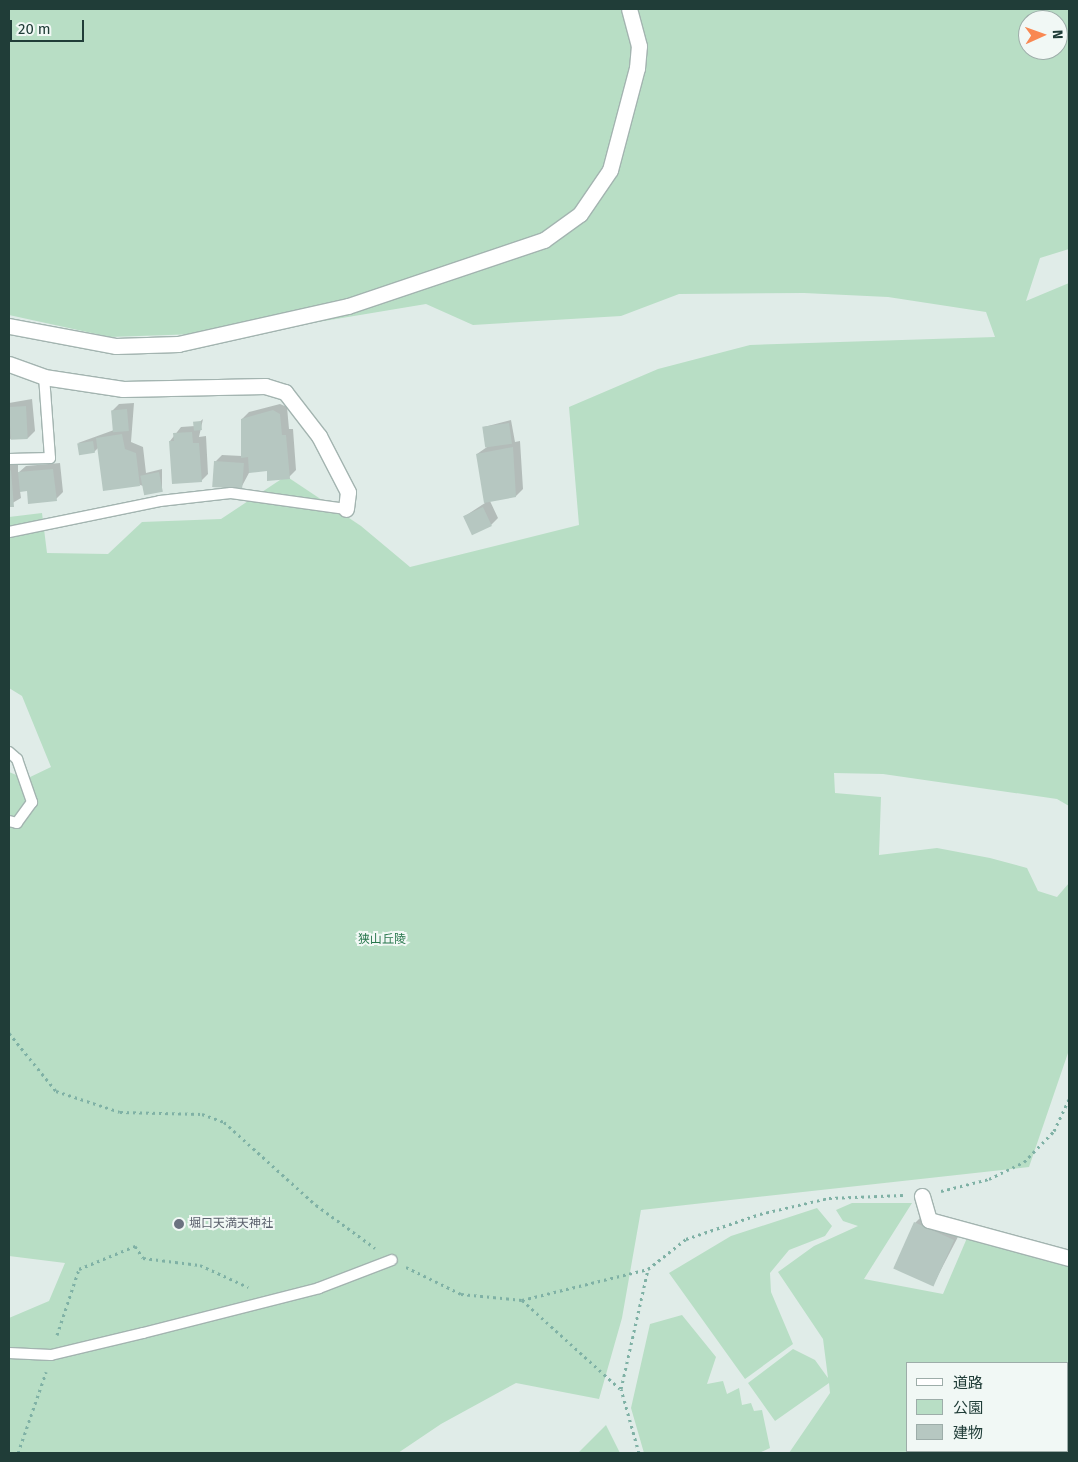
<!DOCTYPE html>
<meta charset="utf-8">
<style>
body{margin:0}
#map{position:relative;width:1078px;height:1462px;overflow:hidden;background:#e0ece8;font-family:"Fira Sans","Noto Sans JP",sans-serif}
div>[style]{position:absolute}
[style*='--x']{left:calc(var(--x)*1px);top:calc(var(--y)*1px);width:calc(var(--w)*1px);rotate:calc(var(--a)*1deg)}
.green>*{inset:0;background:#b8dec5}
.shadow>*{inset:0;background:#0003}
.building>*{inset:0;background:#b6c7c1;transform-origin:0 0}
.path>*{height:3px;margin-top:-1.5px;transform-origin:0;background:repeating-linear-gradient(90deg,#7fb1a5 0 2.5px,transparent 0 6.5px)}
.roads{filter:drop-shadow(1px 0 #a3b4b0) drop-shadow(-1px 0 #a3b4b0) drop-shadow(0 1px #a3b4b0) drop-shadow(0 -1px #a3b4b0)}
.lane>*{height:10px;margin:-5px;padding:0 5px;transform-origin:5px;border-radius:5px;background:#fff}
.street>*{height:15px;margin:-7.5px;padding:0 7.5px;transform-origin:7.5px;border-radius:7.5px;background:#fff}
.secondary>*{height:15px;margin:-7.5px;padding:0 7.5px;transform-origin:7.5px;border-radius:7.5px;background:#fff}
.dots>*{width:14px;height:14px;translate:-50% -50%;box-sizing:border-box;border:2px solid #f1f8f5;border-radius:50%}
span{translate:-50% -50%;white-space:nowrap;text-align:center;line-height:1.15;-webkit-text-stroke:4px #f1f8f5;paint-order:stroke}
.park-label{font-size:12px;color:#28764c}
.worship-label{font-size:12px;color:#5b616d}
.left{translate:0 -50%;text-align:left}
.frame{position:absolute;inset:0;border:10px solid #203d38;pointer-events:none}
.legend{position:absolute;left:906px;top:1362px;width:162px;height:90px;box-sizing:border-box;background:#f1f8f5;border:1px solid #9dada9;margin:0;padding:6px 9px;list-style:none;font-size:15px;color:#203d38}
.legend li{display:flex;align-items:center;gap:10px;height:25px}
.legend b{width:25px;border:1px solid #9dada9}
.north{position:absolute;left:1018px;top:10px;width:50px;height:50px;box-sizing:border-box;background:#f1f8f5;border:1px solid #9dada9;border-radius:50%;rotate:88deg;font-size:14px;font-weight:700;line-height:20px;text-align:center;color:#203d38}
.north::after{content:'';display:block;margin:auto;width:18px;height:22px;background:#f98852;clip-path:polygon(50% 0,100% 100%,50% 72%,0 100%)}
.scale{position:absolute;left:10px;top:20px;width:74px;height:22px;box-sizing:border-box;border:2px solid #203d38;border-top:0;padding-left:6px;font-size:15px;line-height:18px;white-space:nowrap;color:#203d38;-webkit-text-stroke:4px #f1f8f5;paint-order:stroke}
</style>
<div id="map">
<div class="green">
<div style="clip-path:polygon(evenodd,9px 9px,1069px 9px,1069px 249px,1040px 258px,1026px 301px,1069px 283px,1069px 806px,1057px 799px,883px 774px,834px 773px,835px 793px,881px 797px,879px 855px,937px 848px,990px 858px,1027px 868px,1038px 891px,1057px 897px,1069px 883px,1069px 1050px,1029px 1167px,641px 1210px,622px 1318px,599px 1399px,516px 1383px,441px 1424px,398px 1453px,9px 1453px,9px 1318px,49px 1301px,65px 1263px,9px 1256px,9px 772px,26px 779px,51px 767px,22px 696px,9px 688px,9px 517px,42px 513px,47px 553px,108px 554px,142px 522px,221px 519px,286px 476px,361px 526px,410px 567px,579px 525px,569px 407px,658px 369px,750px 345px,995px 337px,986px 312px,888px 297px,804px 293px,679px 294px,621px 316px,473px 325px,426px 304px,258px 332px,110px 337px,9px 315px,9px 9px,1028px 20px,1058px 20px,1058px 50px,1028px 50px,1028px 20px)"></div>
<div style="clip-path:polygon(evenodd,852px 1203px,912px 1203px,864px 1279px,943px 1294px,967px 1238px,1069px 1252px,1069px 1453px,789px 1453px,830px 1393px,829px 1383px,775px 1421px,748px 1383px,793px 1349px,815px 1360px,828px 1378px,823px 1339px,778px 1272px,814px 1246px,858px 1226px,843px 1221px,836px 1210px,852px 1203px,907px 1363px,1067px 1363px,1067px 1451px,907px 1451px,907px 1363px)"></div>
<div style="clip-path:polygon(817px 1208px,832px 1226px,825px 1236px,789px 1250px,770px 1273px,771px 1292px,793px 1344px,745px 1379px,669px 1273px,731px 1236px)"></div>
<div style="clip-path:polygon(682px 1315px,716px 1357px,707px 1384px,723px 1381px,727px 1394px,739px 1388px,742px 1405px,751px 1403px,754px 1411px,762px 1410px,770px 1448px,759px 1453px,644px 1453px,631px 1408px,650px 1324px)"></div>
<div style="clip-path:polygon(606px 1425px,620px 1453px,578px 1453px)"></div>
</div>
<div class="shadow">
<div style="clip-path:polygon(32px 399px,35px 431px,28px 438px,9px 439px,9px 403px)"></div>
<div style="clip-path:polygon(134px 403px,131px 442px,143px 447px,146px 473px,162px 469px,162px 491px,140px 485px,99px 447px,94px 452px,78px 443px,114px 430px,112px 411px,119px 404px)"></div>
<div style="clip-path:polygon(280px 404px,287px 407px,289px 429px,293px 429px,296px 470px,289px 477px,268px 470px,250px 471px,242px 486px,215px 462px,222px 455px,242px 456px,242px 419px,249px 412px)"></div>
<div style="clip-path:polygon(203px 419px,199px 437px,206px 436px,208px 474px,201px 481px,170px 441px,181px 427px,195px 426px)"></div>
<div style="clip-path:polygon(511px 420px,515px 442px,520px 441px,523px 489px,516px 496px,490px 501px,498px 518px,491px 525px,465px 516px,485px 503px,477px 454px,487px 447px,484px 427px)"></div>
<div style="clip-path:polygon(60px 463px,63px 492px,56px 499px,28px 490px,20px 491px,21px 498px,9px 505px,9px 465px,18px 464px,18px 473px,26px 466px)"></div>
<div style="clip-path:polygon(922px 1216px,960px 1233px,933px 1285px,915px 1223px)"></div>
</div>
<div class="building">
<div style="left:26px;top:406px;width:33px;height:17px;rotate:87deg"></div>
<div style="left:127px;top:409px;width:22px;height:16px;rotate:85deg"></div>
<div style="clip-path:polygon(273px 410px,280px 414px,282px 435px,286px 435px,290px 479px,267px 481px,267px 471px,249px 473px,248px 457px,241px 458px,241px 419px)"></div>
<div style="left:201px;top:421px;width:9px;height:8px;rotate:84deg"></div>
<div style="left:509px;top:423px;width:21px;height:27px;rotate:82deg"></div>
<div style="clip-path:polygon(192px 432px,193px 443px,199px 443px,202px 482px,172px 484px,169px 441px,174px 441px,173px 433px)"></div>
<div style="clip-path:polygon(122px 434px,125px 449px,136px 453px,140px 486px,103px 491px,96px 438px)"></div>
<div style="left:93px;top:441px;width:12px;height:16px;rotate:81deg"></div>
<div style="clip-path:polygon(513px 447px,516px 497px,484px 503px,476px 454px)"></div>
<div style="left:214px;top:461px;width:30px;height:26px;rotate:4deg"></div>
<div style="clip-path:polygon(53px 469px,57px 501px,28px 504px,27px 491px,20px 492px,18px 472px)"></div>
<div style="clip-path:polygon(11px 470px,14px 507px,9px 507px,9px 471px)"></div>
<div style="left:159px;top:472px;width:20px;height:19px;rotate:79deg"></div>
<div style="left:483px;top:507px;width:21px;height:22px;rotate:65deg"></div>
<div style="left:914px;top:1222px;width:44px;height:51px;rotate:24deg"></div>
</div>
<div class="path">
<div style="--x:9;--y:1033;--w:75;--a:51"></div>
<div style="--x:56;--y:1091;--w:67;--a:18.2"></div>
<div style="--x:120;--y:1112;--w:82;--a:1.4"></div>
<div style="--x:202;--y:1114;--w:23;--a:20"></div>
<div style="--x:224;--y:1122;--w:124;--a:42.1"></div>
<div style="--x:316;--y:1205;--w:73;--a:36.1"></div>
<div style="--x:941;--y:1191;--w:49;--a:-14"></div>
<div style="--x:989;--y:1179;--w:39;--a:-26"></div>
<div style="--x:1024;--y:1162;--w:43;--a:-45.9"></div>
<div style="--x:1054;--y:1131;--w:35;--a:-65"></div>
<div style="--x:406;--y:1267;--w:61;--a:26.1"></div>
<div style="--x:461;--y:1294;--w:61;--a:5.6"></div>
<div style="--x:522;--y:1300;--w:130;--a:-13.8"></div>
<div style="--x:648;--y:1269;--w:48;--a:-38.3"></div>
<div style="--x:686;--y:1239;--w:78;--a:-18.7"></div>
<div style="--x:760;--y:1214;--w:71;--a:-13.1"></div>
<div style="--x:829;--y:1198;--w:74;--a:-2.3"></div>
<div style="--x:522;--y:1300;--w:132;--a:42.2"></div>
<div style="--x:57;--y:1335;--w:70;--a:-71.6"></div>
<div style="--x:79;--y:1269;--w:61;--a:-22.3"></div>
<div style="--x:135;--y:1246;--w:14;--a:56"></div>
<div style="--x:143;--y:1258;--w:57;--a:7"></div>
<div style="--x:200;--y:1265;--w:53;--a:24.6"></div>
<div style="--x:18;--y:1453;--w:86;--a:-70.9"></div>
<div style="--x:639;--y:1453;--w:66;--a:-105.7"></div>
<div style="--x:621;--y:1389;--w:123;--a:-77.3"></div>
</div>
<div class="roads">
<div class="lane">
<div style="--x:9;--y:459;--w:41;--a:-1.4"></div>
<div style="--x:50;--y:458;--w:81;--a:-94.2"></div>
<div style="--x:9;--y:532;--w:154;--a:-11.6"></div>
<div style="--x:160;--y:501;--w:71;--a:-6.4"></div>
<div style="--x:231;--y:493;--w:116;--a:7.9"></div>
<div style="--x:9;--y:752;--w:11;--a:41"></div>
<div style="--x:17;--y:759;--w:46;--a:70.8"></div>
<div style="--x:32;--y:802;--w:26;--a:126"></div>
<div style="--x:17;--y:823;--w:8;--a:-166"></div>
<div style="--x:9;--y:1353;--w:42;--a:2.7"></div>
<div style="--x:51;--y:1355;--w:95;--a:-13.4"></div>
<div style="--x:143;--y:1333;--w:182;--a:-14.3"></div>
<div style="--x:319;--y:1288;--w:78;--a:-21"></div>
</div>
<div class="street">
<div style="--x:9;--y:364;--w:37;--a:20"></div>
<div style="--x:44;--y:377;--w:80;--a:8.6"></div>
<div style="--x:123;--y:389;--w:142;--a:-1.2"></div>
<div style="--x:265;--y:386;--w:21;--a:17"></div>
<div style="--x:285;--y:392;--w:56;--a:52.3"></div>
<div style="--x:319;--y:436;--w:63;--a:62.6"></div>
<div style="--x:348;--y:492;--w:17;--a:97"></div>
<div style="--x:922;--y:1196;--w:25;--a:74"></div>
<div style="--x:929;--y:1220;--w:145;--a:15.2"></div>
</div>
<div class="secondary">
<div style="--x:9;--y:326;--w:109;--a:10.6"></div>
<div style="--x:116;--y:346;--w:62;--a:-1.8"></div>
<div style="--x:178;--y:344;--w:174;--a:-12.6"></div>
<div style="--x:348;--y:306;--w:207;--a:-18.6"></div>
<div style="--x:544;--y:240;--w:44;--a:-35.8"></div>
<div style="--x:580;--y:214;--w:53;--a:-55.7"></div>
<div style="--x:610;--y:170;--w:106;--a:-75.2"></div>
<div style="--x:637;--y:68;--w:22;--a:-85"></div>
<div style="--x:639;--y:46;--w:38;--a:-105"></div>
</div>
</div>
<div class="dots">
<div style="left:179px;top:1224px;background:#6b7280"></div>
</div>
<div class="park-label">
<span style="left:382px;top:940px">狭山丘陵</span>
</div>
<div class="worship-label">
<span class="left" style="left:189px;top:1224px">堀口天満天神社</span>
</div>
<div class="frame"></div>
<ul class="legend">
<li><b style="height:6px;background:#fff"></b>道路</li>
<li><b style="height:14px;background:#b8dec5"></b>公園</li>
<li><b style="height:14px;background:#b6c7c1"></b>建物</li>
</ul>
<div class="north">N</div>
<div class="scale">20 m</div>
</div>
